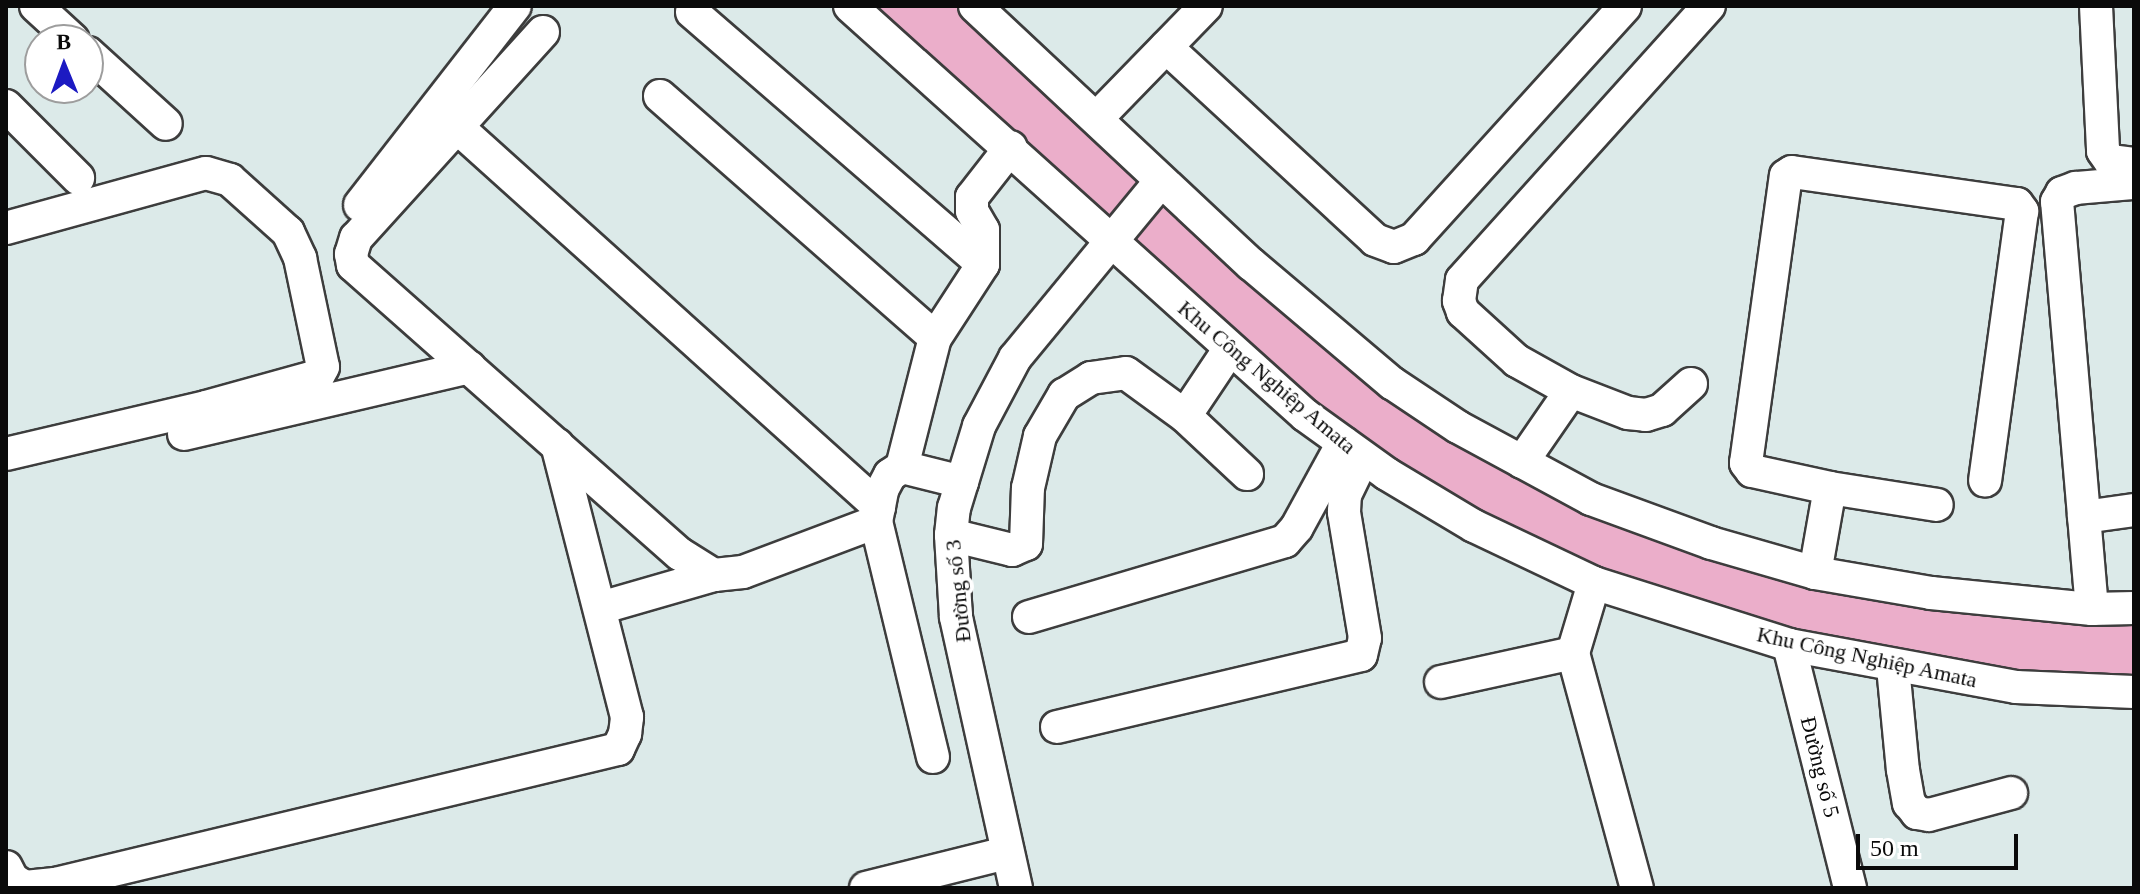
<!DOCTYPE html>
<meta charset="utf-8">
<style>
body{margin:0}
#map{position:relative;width:2140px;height:894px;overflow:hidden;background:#fce6ff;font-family:"Times New Roman",serif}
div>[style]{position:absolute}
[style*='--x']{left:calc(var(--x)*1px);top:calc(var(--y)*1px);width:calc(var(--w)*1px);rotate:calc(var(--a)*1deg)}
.industrial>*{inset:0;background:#dceae9}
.green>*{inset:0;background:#ebaeca}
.roads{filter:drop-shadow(2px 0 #3d3d3d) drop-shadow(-2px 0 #3d3d3d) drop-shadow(0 2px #3d3d3d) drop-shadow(0 -2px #3d3d3d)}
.minor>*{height:32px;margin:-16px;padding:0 16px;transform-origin:16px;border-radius:16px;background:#fff}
span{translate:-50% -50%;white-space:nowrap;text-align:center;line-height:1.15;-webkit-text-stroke:8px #fff;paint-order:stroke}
.street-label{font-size:22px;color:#0a0a0a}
.frame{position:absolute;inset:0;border:8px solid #0a0a0a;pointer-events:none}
.north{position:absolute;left:24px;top:24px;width:80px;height:80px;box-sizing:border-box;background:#fff;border:2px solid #9d9d9d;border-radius:50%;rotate:359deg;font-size:22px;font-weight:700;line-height:32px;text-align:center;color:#0a0a0a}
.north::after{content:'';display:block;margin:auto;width:28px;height:36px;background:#1c1ac2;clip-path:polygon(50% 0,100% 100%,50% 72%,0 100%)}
.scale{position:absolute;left:1856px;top:834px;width:162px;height:36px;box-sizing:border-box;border:4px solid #0a0a0a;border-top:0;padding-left:10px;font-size:24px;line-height:28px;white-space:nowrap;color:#0a0a0a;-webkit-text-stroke:6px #fff;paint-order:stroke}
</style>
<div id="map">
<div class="industrial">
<div style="clip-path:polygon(evenodd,6px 6px,2134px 6px,2134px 888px,6px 888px,6px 6px,40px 40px,88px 40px,88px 88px,40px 88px,40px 40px)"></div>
</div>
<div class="green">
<div style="clip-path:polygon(869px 6px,957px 6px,1149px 186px,1113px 226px)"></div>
<div style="clip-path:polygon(1158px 196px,1334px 351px,1708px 555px,2134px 620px,2134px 679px,2018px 674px,1793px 634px,1600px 571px,1479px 515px,1369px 447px,1312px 405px,1125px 236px)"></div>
</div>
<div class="roads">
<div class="minor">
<div style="--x:36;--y:6;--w:50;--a:42.6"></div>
<div style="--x:850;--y:6;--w:612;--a:41.95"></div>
<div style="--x:1305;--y:415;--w:101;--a:35.7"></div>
<div style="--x:1387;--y:474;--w:101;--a:30.9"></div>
<div style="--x:1474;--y:526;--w:133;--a:25.4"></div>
<div style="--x:1594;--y:583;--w:205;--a:17.6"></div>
<div style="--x:1789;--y:645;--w:231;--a:10.5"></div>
<div style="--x:2016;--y:687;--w:118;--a:2.4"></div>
<div style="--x:975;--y:6;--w:378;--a:43.1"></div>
<div style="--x:1251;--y:264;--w:185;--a:40.2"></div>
<div style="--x:1392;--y:383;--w:79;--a:33.7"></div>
<div style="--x:1458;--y:427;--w:151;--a:28.4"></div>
<div style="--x:1591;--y:499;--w:128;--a:20.1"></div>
<div style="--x:1711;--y:543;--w:108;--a:16.1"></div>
<div style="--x:1815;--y:573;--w:118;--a:9.8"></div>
<div style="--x:1931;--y:593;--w:162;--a:5.7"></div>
<div style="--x:2092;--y:609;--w:42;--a:-1.4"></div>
<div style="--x:2096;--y:6;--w:145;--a:87.2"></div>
<div style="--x:2103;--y:151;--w:12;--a:55"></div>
<div style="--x:2110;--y:161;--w:24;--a:7"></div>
<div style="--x:692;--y:12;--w:385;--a:40.9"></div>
<div style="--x:543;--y:32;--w:278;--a:132.2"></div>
<div style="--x:356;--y:238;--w:17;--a:107"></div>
<div style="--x:351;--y:254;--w:11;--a:80"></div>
<div style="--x:353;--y:265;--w:436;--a:41.5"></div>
<div style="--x:680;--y:554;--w:40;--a:32"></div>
<div style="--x:714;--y:575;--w:29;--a:-6"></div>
<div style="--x:743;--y:572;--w:142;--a:-20.6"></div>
<div style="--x:1166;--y:47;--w:284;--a:42.7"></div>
<div style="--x:1375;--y:240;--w:20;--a:20"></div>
<div style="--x:1394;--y:247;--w:22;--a:-22"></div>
<div style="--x:1414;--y:239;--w:314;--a:-47.8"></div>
<div style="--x:88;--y:53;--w:105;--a:42.3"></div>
<div style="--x:660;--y:96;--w:366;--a:41.3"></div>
<div style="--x:6;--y:106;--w:102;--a:45"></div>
<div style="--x:1097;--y:118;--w:156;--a:-45.8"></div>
<div style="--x:457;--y:127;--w:568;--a:42"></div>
<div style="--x:360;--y:205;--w:252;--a:-52.1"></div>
<div style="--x:6;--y:228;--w:207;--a:-15.4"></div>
<div style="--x:206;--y:173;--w:25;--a:16"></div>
<div style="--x:230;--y:180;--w:78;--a:41.9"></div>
<div style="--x:288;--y:232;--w:29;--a:65"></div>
<div style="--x:300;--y:258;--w:111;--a:78.1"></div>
<div style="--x:323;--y:367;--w:10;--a:119"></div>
<div style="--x:318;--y:376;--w:116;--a:164.5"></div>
<div style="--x:206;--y:407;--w:205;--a:166.8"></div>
<div style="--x:1229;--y:350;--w:79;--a:123.7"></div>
<div style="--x:1185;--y:416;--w:85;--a:43.1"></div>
<div style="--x:1571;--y:391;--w:62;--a:-150.9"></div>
<div style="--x:1517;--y:361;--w:73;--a:-137.8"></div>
<div style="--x:1463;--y:312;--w:12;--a:-110"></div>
<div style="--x:1459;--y:301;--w:21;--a:-82"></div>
<div style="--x:1462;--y:280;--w:369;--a:-48"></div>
<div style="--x:184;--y:434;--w:293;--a:-13.2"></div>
<div style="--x:1522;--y:462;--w:86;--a:-55.4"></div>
<div style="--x:1571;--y:391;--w:61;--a:21.1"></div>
<div style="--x:1628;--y:413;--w:18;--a:6"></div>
<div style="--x:1646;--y:415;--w:17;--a:-17"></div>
<div style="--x:1662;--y:410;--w:39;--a:-42"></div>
<div style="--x:902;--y:467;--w:133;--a:-75.7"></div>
<div style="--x:935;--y:338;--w:88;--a:-57"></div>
<div style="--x:983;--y:264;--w:34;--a:-90"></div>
<div style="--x:983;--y:230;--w:22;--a:-120"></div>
<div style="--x:972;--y:211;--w:14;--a:-90"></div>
<div style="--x:972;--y:197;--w:63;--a:-52"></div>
<div style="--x:1830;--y:488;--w:108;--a:9"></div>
<div style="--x:2084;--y:517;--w:50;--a:-8"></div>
<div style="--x:951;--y:535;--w:63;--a:13.8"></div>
<div style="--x:1012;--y:550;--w:15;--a:-23"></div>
<div style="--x:1026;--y:544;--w:56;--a:-88"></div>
<div style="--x:1028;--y:488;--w:53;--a:-77"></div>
<div style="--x:1040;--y:436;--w:48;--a:-59.7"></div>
<div style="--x:1064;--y:395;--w:32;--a:-32"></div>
<div style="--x:1091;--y:378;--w:35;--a:-8"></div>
<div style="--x:1126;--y:373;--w:73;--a:36.1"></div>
<div style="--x:1815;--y:573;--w:86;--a:-80"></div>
<div style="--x:1830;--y:488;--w:80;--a:-167.7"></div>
<div style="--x:1752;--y:471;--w:10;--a:-127"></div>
<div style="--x:1746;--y:463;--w:290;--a:-82.1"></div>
<div style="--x:1786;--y:176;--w:7;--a:-34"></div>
<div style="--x:1792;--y:172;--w:227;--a:8.1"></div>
<div style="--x:2017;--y:204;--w:9;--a:54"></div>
<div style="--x:2022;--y:211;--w:272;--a:97.8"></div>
<div style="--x:1594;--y:583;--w:73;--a:106.7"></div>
<div style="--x:1573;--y:653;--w:244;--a:74.8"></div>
<div style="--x:600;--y:608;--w:119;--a:-16.1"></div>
<div style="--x:2092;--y:609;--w:409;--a:-94.9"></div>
<div style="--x:2057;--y:202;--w:10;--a:-61"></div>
<div style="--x:2062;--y:193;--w:15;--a:-20"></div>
<div style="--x:2076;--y:188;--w:58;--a:-4.9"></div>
<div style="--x:1029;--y:617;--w:267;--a:-16.5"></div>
<div style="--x:1285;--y:541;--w:18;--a:-49"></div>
<div style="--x:1297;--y:527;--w:96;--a:-61.3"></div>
<div style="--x:1789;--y:645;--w:251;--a:75.9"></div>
<div style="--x:1893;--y:667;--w:103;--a:84.5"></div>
<div style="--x:1903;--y:770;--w:34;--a:80"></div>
<div style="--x:1909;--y:803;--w:13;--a:51"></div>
<div style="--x:1917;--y:813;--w:12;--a:9"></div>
<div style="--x:1929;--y:815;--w:85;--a:-15"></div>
<div style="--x:1441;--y:682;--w:135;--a:-12.4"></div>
<div style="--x:1057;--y:727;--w:312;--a:-13.3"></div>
<div style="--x:1361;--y:655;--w:17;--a:-77"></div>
<div style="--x:1365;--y:638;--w:128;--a:-99.5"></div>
<div style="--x:1344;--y:512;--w:17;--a:-87"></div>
<div style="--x:1345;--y:495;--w:41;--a:-64.1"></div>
<div style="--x:933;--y:757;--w:242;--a:-103.6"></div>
<div style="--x:876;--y:522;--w:33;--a:-79"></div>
<div style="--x:882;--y:490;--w:17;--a:-62"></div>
<div style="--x:890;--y:475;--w:14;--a:-34"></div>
<div style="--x:902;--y:467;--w:62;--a:14"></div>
<div style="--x:6;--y:867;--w:13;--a:63"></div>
<div style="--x:12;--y:879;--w:15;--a:32"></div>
<div style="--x:25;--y:887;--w:30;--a:-6"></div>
<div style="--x:55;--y:884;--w:579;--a:-13.48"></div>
<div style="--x:618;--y:749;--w:17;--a:-65"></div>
<div style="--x:625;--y:734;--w:17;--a:-83"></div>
<div style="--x:627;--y:717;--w:281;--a:-104.4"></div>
<div style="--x:866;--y:888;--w:144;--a:-14"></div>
<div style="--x:1016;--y:888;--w:278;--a:-102.5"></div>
<div style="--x:956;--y:617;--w:82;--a:-93.5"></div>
<div style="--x:951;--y:535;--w:27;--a:-84"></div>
<div style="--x:954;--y:508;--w:86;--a:-73"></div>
<div style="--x:979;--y:426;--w:77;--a:-62.1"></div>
<div style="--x:1015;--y:358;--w:229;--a:-50.5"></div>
</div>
</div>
<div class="street-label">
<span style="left:1267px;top:377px;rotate:40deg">Khu Công Nghiệp Amata</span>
<span style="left:958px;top:591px;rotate:-96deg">Đường số 3</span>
<span style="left:1867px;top:657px;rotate:12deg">Khu Công Nghiệp Amata</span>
<span style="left:1820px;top:767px;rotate:76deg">Đường số 5</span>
</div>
<div class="frame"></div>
<div class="north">B</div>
<div class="scale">50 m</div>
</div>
